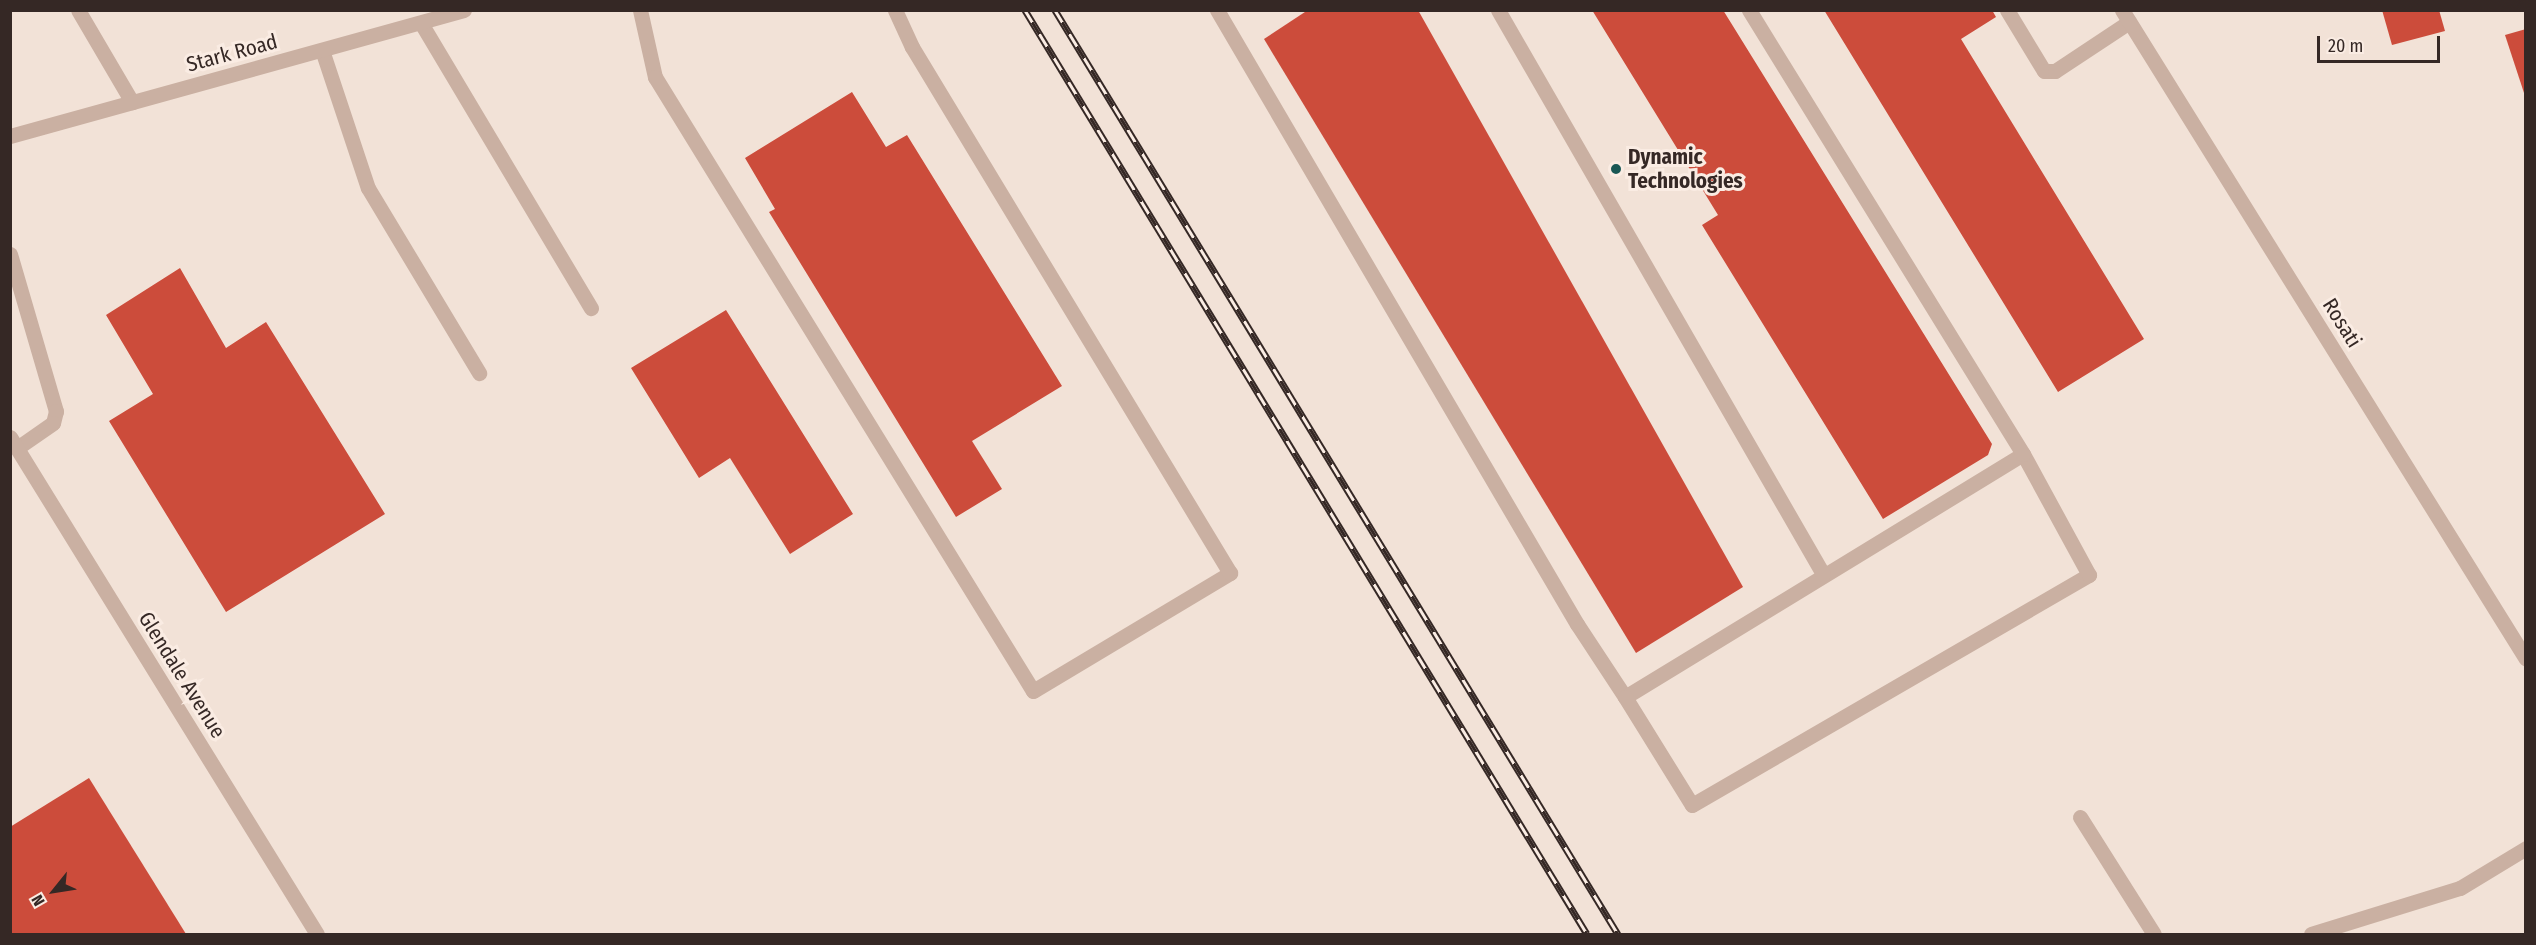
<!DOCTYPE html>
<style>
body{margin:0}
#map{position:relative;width:2536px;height:945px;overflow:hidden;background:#f2e2d7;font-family:"Fira Sans Condensed",sans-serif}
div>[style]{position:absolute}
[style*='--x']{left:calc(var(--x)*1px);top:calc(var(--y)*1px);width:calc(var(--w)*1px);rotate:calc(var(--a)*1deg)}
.building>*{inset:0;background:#cc4c3b}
.service>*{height:15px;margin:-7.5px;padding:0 7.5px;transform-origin:7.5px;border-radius:7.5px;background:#cab0a2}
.minor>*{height:15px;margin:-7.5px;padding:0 7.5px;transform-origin:7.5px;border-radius:7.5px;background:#cab0a2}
.tertiary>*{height:15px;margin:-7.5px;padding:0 7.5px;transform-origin:7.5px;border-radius:7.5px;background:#cab0a2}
.rail>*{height:7px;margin-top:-3.5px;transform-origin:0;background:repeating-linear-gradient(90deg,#faece3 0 14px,#352825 0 28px);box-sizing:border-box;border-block:2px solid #352825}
.dots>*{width:16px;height:16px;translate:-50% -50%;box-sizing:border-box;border:3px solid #faece3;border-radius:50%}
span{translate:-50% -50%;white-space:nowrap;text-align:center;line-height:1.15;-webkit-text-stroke:6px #faece3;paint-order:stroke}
.street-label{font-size:21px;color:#352825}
.poi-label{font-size:21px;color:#352825;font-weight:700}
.left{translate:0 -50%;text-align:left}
.frame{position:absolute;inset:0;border:12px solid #352825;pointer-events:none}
.north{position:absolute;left:24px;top:861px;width:60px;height:60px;-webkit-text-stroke:4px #faece3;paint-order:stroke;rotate:240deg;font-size:16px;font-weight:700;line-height:24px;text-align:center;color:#352825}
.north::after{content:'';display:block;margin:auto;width:21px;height:27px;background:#352825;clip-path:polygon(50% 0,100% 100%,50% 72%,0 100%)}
.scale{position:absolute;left:2317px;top:36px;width:123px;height:27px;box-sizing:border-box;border:3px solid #352825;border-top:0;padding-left:8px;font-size:18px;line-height:21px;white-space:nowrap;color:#352825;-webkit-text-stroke:4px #faece3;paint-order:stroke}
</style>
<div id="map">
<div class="building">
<div style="clip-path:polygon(1308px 10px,1418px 10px,1743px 587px,1636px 653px,1264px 39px)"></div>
<div style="clip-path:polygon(1592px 10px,1723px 10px,1992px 444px,1988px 455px,1883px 519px,1702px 225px,1718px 215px)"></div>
<div style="clip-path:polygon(1824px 10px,1992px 10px,1996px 17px,1961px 39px,2144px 339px,2058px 392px)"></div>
<div style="clip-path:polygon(2382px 10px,2439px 10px,2445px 31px,2392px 45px)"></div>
<div style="clip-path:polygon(2526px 29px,2526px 96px,2525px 96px,2505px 35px)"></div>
<div style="clip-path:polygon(852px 92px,886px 147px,907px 135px,1062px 386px,972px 441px,1002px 489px,956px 517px,769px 212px,775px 209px,745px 158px)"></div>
<div style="clip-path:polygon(180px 268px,226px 348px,266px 322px,385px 514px,226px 612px,109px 421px,153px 394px,106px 315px)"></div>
<div style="clip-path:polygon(726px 310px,853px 514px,790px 554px,730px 458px,699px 478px,631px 368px)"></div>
<div style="clip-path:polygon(89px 778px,186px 934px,10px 934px,10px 827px)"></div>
</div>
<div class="service">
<div style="--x:78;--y:10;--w:107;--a:59.6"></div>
<div style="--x:640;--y:10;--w:69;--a:77.4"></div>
<div style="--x:655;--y:77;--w:721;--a:58.38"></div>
<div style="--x:1033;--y:691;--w:230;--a:-30.9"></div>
<div style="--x:1230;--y:573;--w:615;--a:-121.16"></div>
<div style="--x:912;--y:47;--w:41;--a:-114.7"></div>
<div style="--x:1217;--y:10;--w:712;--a:59.62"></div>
<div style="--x:1577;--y:624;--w:87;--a:56.7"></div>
<div style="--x:1625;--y:697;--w:466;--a:-31.4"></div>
<div style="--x:1498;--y:10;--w:651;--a:60.05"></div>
<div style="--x:2007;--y:10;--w:71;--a:58.8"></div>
<div style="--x:2044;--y:71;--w:11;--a:0"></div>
<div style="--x:2055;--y:71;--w:89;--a:-33.5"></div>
<div style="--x:421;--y:23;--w:332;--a:59.2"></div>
<div style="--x:322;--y:50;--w:145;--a:71.6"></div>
<div style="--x:368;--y:188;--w:216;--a:59"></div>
<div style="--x:10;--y:254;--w:164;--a:73.7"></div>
<div style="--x:56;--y:411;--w:12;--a:104"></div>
<div style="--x:53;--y:423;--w:44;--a:145.2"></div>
<div style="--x:1625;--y:697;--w:127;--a:58.2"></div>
<div style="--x:1692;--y:805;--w:459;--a:-30.1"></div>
<div style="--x:2089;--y:575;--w:138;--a:-118.6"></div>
<div style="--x:2023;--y:454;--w:522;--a:-121.68"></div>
<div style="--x:2080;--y:817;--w:138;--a:57.7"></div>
<div style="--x:2311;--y:934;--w:156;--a:-17.2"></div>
<div style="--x:2460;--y:888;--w:77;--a:-31.2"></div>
</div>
<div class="minor">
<div style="--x:2122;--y:10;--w:764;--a:58.1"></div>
<div style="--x:10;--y:437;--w:584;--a:58.3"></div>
</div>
<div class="tertiary">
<div style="--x:10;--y:136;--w:471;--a:-15.5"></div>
</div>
<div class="rail">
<div style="--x:1025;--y:10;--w:1081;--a:58.69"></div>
<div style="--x:1055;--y:10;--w:1082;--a:58.65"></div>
</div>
<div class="dots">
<div style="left:1616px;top:169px;background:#195754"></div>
</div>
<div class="street-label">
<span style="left:232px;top:53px;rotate:-15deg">Stark Road</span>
<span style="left:2342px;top:323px;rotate:58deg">Rosati</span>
<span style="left:182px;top:675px;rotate:58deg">Glendale Avenue</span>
</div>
<div class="poi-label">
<span class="left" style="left:1628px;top:169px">Dynamic<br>Technologies</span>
</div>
<div class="frame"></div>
<div class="north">N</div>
<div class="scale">20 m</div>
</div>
